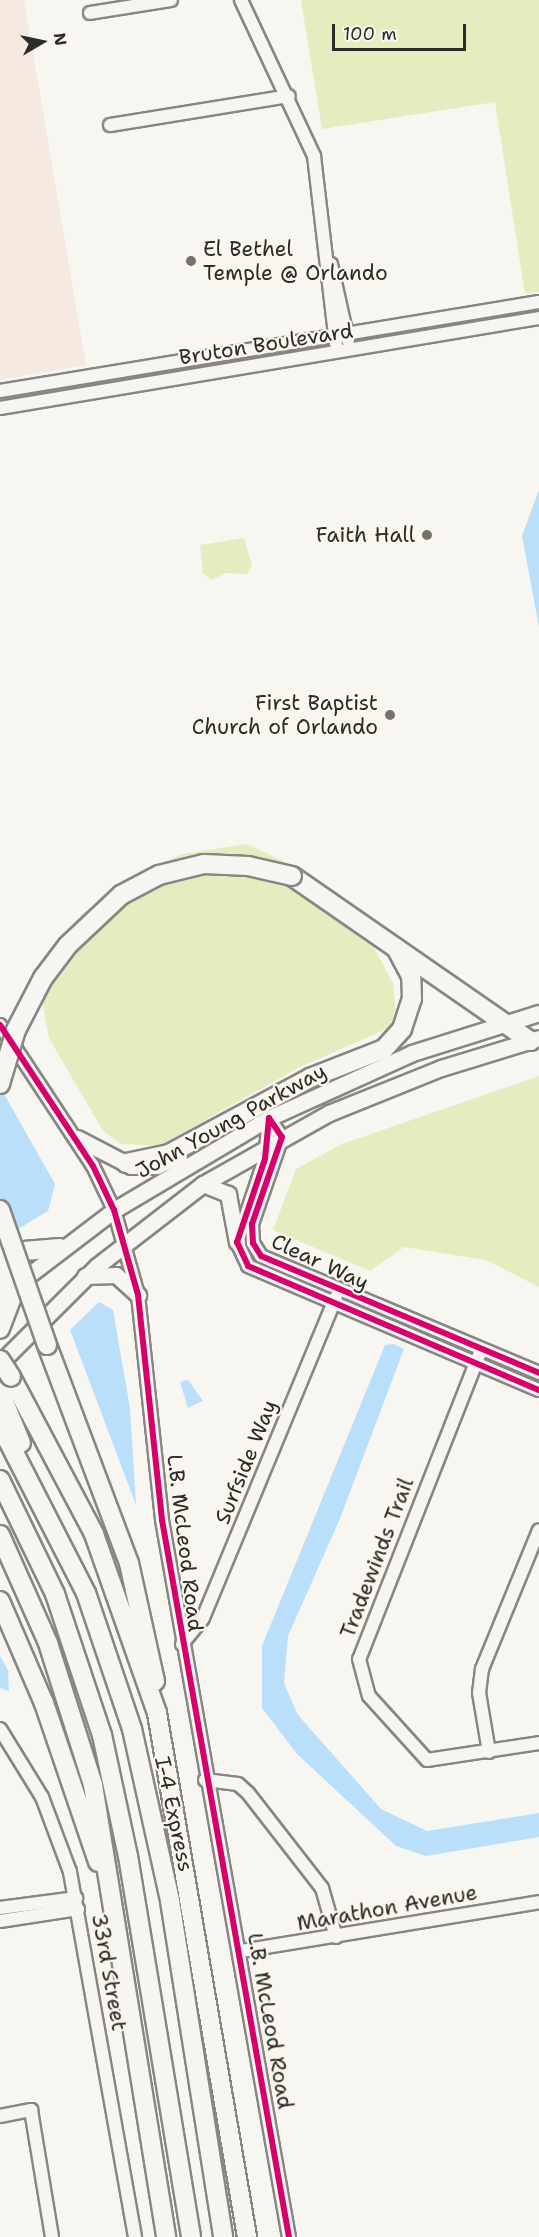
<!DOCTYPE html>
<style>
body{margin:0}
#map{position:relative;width:539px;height:2237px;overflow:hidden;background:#f8f6f0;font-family:"Shantell Sans",sans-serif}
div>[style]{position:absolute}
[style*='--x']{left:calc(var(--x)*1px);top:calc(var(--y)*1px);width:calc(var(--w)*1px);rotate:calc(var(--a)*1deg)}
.built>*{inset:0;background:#f5e9e2}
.green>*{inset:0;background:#e4edc0}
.water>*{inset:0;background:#badffa}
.roads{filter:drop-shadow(2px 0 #878684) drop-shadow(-2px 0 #878684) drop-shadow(0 2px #878684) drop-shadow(0 -2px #878684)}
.minor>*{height:12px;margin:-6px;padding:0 6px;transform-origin:6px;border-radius:6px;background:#f6f5f1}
.major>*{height:15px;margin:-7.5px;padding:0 7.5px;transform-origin:7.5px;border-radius:7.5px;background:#f6f5f1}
.highway>*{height:18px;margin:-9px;padding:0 9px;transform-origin:9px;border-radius:9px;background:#f6f5f1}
.bridges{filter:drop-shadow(2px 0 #878684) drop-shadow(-2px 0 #878684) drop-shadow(0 2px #878684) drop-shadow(0 -2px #878684)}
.highway-bridge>*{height:18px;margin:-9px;padding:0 9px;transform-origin:9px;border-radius:9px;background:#f6f5f1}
.cycleway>*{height:6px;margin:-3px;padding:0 3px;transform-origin:3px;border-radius:3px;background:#d6006c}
.dots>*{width:16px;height:16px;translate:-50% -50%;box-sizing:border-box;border:3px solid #fbf7ec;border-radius:50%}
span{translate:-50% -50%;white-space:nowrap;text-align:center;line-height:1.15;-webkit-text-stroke:4.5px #fbf7ec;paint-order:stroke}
.poi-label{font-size:21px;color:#2b2b2b}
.left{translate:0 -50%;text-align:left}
.right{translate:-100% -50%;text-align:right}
.street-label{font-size:21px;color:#2b2b2b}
.north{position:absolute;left:12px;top:12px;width:60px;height:60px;-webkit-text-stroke:4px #fbf7ec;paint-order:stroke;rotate:81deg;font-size:16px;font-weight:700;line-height:24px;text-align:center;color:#2b2b2b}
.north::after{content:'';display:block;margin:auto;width:21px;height:27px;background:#2b2b2b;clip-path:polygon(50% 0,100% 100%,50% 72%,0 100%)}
.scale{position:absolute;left:332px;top:24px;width:134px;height:27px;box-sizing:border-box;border:3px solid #2b2b2b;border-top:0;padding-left:8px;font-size:18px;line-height:21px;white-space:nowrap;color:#2b2b2b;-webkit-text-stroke:4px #fbf7ec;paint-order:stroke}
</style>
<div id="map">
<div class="built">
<div style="clip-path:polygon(0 0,24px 0,86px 365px,0 380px)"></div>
</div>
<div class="green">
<div style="clip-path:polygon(301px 0,539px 0,539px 292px,525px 294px,495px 102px,322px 129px)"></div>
<div style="clip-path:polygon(244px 538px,252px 566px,247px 574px,226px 573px,212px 580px,203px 573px,200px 545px)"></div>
<div style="clip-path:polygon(247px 844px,291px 865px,374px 948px,393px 983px,396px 1011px,389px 1028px,298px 1068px,159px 1146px,121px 1144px,103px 1131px,49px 1038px,37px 975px,46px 955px,82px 914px,132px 877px,182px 854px)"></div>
<div style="clip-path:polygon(539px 1076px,539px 1287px,486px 1260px,404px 1247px,370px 1271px,273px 1230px,296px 1169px,342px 1144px)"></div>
</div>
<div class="water">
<div style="clip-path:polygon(539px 490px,539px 627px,522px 536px)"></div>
<div style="clip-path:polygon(0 1087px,55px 1184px,48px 1211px,18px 1229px,0 1227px)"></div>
<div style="clip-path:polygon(99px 1302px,113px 1310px,130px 1408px,136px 1505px,70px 1330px)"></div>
<div style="clip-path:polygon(394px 1344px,404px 1349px,339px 1521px,288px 1636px,284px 1683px,298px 1715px,381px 1809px,427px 1831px,539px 1813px,539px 1837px,426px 1856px,396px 1846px,297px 1754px,262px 1708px,262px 1646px,385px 1345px)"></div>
<div style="clip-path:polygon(188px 1380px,203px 1401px,188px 1408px,180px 1382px)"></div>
<div style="clip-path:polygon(0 1656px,8px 1670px,9px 1691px,0 1688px)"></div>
</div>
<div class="roads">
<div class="minor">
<div style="--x:241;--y:0;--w:172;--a:64.9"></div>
<div style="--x:314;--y:156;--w:189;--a:83.3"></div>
<div style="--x:90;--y:13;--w:82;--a:-9.1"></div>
<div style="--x:110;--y:125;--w:181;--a:-9.2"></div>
<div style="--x:331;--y:264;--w:78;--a:77.4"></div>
<div style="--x:0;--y:391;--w:546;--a:-9.38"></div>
<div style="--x:0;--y:408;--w:546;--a:-9.48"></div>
<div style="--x:0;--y:1025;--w:169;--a:56.6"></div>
<div style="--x:93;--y:1166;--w:49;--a:64.5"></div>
<div style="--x:114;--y:1210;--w:88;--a:74.2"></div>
<div style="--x:138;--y:1295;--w:226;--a:83.9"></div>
<div style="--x:162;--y:1520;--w:728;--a:79.96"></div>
<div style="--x:269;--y:1118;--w:41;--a:95.6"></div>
<div style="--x:265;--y:1159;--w:88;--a:108.6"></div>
<div style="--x:237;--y:1242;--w:26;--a:65"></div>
<div style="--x:248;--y:1266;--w:316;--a:23.1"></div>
<div style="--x:269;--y:1118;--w:23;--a:56"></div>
<div style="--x:282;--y:1137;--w:92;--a:109"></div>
<div style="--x:252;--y:1224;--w:19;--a:87"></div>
<div style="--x:253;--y:1243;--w:15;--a:58"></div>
<div style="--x:261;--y:1256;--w:302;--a:22.8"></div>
<div style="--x:481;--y:1350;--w:332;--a:111.5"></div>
<div style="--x:359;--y:1659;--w:38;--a:75"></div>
<div style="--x:369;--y:1696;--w:86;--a:47.8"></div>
<div style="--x:427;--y:1760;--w:113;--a:-8.6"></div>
<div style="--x:182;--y:1644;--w:33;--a:-51"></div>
<div style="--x:203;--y:1618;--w:347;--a:-67.5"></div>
<div style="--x:0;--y:1729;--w:80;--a:58.3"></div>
<div style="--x:42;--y:1797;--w:80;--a:69.5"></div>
<div style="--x:70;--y:1872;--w:371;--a:79.9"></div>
<div style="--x:489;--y:1752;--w:60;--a:-99.6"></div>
<div style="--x:479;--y:1693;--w:24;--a:-83"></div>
<div style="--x:482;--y:1669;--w:150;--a:-67.7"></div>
<div style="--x:205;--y:1780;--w:33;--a:7"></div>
<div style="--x:238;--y:1784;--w:13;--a:42"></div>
<div style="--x:248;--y:1793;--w:120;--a:52.1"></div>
<div style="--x:322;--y:1888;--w:51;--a:74.1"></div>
<div style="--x:0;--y:1908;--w:77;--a:-7.5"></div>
<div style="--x:0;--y:1921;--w:79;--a:-8.7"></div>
<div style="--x:241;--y:1951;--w:302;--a:-9.3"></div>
<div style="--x:0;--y:2116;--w:32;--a:-11"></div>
<div style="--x:31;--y:2110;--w:129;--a:80.6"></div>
</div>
<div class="major">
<div style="--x:77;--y:1138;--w:61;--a:27.4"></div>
<div style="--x:131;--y:1166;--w:26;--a:0"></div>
<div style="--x:157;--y:1166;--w:24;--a:-24"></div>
<div style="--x:203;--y:1184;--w:27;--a:22"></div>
<div style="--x:228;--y:1194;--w:49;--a:79.4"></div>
<div style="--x:85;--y:1276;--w:31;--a:-2"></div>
<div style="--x:116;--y:1275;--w:30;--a:42"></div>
<div style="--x:0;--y:1297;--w:143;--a:-37.3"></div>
<div style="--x:114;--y:1210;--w:180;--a:-30.7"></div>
<div style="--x:269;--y:1118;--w:157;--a:-24.4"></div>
<div style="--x:412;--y:1053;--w:133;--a:-17.5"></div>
<div style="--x:0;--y:1363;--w:137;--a:-45"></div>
<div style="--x:97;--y:1266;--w:134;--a:-37.7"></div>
<div style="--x:203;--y:1184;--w:145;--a:-29.4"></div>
<div style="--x:329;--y:1113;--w:121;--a:-21.9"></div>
<div style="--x:441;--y:1068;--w:102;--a:-17"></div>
</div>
<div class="highway">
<div style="--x:292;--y:876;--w:290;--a:34.7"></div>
<div style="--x:126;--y:1163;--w:44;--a:-11.8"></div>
<div style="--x:169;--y:1154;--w:160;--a:-28.3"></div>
<div style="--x:310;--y:1078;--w:79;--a:-21.4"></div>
<div style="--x:384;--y:1049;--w:27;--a:-48"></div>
<div style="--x:402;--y:1029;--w:32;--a:-72"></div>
<div style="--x:412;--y:999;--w:23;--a:-92"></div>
<div style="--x:411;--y:976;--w:32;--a:-118"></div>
<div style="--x:0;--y:1253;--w:60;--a:-4.8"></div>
<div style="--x:0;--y:1267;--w:32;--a:68"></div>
<div style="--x:12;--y:1297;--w:34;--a:111"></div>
<div style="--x:47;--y:1345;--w:233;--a:69.4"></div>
<div style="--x:129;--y:1563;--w:121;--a:77.6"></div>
<div style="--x:11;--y:1377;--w:178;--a:62.1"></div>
<div style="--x:94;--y:1534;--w:190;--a:70.6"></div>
<div style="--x:157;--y:1713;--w:532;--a:80.25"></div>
<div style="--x:0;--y:1392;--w:55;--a:67.6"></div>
<div style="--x:0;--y:1425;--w:189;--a:62.9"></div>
<div style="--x:86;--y:1593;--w:144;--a:71.3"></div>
<div style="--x:132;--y:1729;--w:176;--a:77.5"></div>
<div style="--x:170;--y:1901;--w:340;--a:81"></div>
<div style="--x:0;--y:1480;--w:127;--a:64.2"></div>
<div style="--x:55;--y:1594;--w:149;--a:71.6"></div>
<div style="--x:102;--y:1735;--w:124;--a:77.9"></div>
<div style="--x:128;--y:1856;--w:386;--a:80.6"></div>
<div style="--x:0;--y:1535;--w:118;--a:66"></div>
<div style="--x:48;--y:1643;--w:149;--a:72.4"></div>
<div style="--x:93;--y:1785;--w:458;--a:80.8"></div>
<div style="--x:0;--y:1601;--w:111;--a:66.7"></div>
<div style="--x:44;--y:1703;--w:168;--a:71.2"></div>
</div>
</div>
<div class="bridges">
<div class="highway-bridge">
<div style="--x:0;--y:1084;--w:56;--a:-73.5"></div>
<div style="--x:16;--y:1030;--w:59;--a:-62.6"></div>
<div style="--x:43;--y:978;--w:41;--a:-52.9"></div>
<div style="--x:68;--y:945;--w:73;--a:-43.3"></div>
<div style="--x:121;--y:895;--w:43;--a:-27.8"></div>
<div style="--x:159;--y:875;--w:46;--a:-13.7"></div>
<div style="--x:204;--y:864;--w:44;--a:2.6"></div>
<div style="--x:248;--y:866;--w:45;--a:12.8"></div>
<div style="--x:0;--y:1210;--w:143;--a:70.8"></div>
<div style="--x:0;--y:1360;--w:20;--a:57"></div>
</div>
</div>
<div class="cycleway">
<div style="--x:0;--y:1025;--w:169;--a:56.6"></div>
<div style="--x:93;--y:1166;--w:49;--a:64.5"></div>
<div style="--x:114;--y:1210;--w:88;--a:74.2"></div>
<div style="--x:138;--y:1295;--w:226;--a:83.9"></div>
<div style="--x:162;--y:1520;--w:728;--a:79.96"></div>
<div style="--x:269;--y:1118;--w:41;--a:95.6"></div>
<div style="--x:265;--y:1159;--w:88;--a:108.6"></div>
<div style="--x:237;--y:1242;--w:26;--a:65"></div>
<div style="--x:248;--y:1266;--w:316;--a:23.1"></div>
<div style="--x:269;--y:1118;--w:23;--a:56"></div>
<div style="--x:282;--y:1137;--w:92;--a:109"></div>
<div style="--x:252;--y:1224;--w:19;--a:87"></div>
<div style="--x:253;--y:1243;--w:15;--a:58"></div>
<div style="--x:261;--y:1256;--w:302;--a:22.8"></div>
</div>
<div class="dots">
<div style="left:191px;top:261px;background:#737270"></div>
<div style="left:427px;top:535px;background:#737270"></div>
<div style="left:390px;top:715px;background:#737270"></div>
</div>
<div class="poi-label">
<span class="left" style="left:203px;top:261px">El Bethel<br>Temple @ Orlando</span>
<span class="right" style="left:415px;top:535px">Faith Hall</span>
<span class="right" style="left:378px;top:715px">First Baptist<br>Church of Orlando</span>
</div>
<div class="street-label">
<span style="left:266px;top:344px;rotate:-9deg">Bruton Boulevard</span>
<span style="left:231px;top:1121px;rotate:-29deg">John Young Parkway</span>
<span style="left:320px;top:1262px;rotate:25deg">Clear Way</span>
<span style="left:246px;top:1462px;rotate:-68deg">Surfside Way</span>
<span style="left:185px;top:1543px;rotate:83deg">L.B. McLeod Road</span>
<span style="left:377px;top:1558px;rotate:-69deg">Tradewinds Trail</span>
<span style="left:174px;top:1814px;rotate:78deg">I-4 Express</span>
<span style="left:387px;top:1908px;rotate:-10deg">Marathon Avenue</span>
<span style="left:109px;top:1972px;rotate:80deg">33rd Street</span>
<span style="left:270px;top:2021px;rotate:80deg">L.B. McLeod Road</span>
</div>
<div class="north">N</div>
<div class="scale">100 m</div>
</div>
